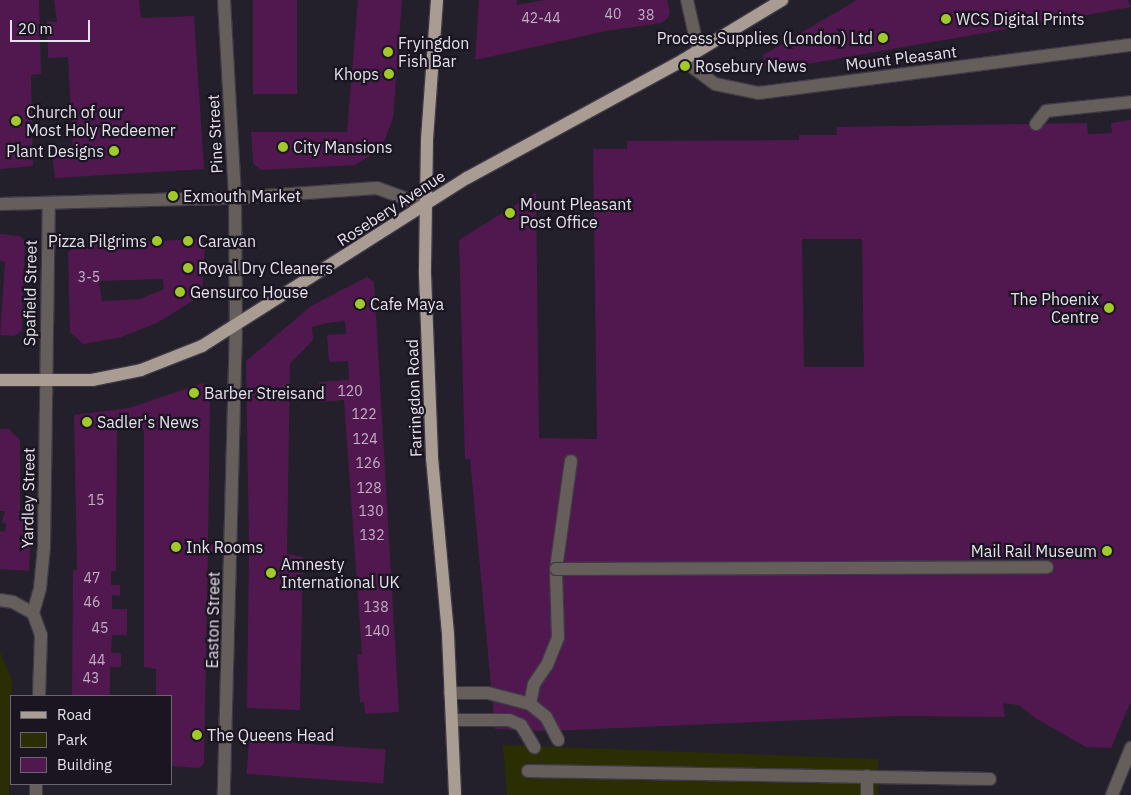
<!DOCTYPE html>
<style>
body{margin:0}
#map{position:relative;width:1131px;height:795px;overflow:hidden;background:#231f2b;font-family:"IBM Plex Sans",sans-serif}
div>[style]{position:absolute}
[style*='--x']{left:calc(var(--x)*1px);top:calc(var(--y)*1px);width:calc(var(--w)*1px);rotate:calc(var(--a)*1deg)}
.green>*{inset:0;background:#2b2e02}
.building>*{inset:0;background:#51184f;transform-origin:0 0}
.roads{filter:drop-shadow(1px 0 #3e3a46) drop-shadow(-1px 0 #3e3a46) drop-shadow(0 1px #3e3a46) drop-shadow(0 -1px #3e3a46)}
.lane>*{height:12px;margin:-6px;padding:0 6px;transform-origin:6px;border-radius:6px;background:#655e5a}
.street>*{height:12px;margin:-6px;padding:0 6px;transform-origin:6px;border-radius:6px;background:#655e5a}
.primary>*{height:12px;margin:-6px;padding:0 6px;transform-origin:6px;border-radius:6px;background:#a99c93}
.bridges{filter:drop-shadow(1px 0 #3e3a46) drop-shadow(-1px 0 #3e3a46) drop-shadow(0 1px #3e3a46) drop-shadow(0 -1px #3e3a46)}
.lane-bridge>*{height:12px;margin:-6px;padding:0 6px;transform-origin:6px;border-radius:6px;background:#655e5a}
.dots>*{width:14px;height:14px;translate:-50% -50%;box-sizing:border-box;border:2px solid #1a1521;border-radius:50%}
span{translate:-50% -50%;white-space:nowrap;text-align:center;line-height:1.15;-webkit-text-stroke:4.5px #1a1521;paint-order:stroke}
.number-label{font-size:14px;color:#c0b0c4}
.number-label span{-webkit-text-stroke-width:0}
.poi-label{font-size:16px;color:#e5e2eb}
.left{translate:0 -50%;text-align:left}
.right{translate:-100% -50%;text-align:right}
.street-label{font-size:16px;color:#e5e2eb}
.legend{position:absolute;left:10px;top:695px;width:162px;height:90px;box-sizing:border-box;background:#1a1521;border:1px solid #6b6772;margin:0;padding:6px 9px;list-style:none;font-size:15px;color:#e5e2eb}
.legend li{display:flex;align-items:center;gap:10px;height:25px}
.legend b{width:25px;border:1px solid #6b6772}
.scale{position:absolute;left:10px;top:20px;width:80px;height:22px;box-sizing:border-box;border:2px solid #e5e2eb;border-top:0;padding-left:6px;font-size:15px;line-height:18px;white-space:nowrap;color:#e5e2eb;-webkit-text-stroke:4px #1a1521;paint-order:stroke}
</style>
<div id="map">
<div class="green">
<div style="clip-path:polygon(0 652px,12px 681px,9px 795px,0 795px)"></div>
<div style="clip-path:polygon(503px 745px,878px 759px,878px 795px,507px 795px)"></div>
</div>
<div class="building">
<div style="clip-path:polygon(0 0,39px 0,41px 74px,31px 75px,33px 166px,0 169px)"></div>
<div style="clip-path:polygon(54px 0,139px 0,141px 18px,194px 16px,204px 169px,55px 178px,52px 154px,73px 152px,68px 57px,48px 58px,47px 21px,57px 22px)"></div>
<div style="left:253px;top:0;width:44px;height:94px"></div>
<div style="clip-path:polygon(358px 0,402px 0,393px 118px,385px 139px,376px 152px,355px 165px,261px 170px,253px 163px,251px 132px,347px 132px)"></div>
<div style="clip-path:polygon(479px 0,517px 0,517px 5px,545px 0,667px 0,670px 11px,668px 18px,661px 23px,606px 31px,475px 60px)"></div>
<div style="clip-path:polygon(857px 0,1128px 0,1131px 7px,773px 70px,765px 66px,763px 55px)"></div>
<div style="clip-path:polygon(evenodd,1131px 120px,1131px 701px,1111px 748px,1086px 747px,1035px 718px,1019px 705px,1003px 703px,1005px 717px,899px 716px,548px 731px,495px 729px,470px 459px,465px 459px,459px 240px,536px 192px,539px 438px,597px 439px,593px 149px,627px 149px,627px 141px,799px 140px,799px 135px,837px 135px,836px 127px,1087px 123px,1088px 134px,1112px 133px,1111px 123px,1131px 120px,802px 239px,862px 239px,864px 367px,804px 367px,802px 239px)"></div>
<div style="clip-path:polygon(0 234px,20px 236px,25px 241px,22px 331px,14px 336px,0 335px,5px 262px,0 261px)"></div>
<div style="clip-path:polygon(evenodd,199px 239px,205px 244px,202px 295px,157px 323px,118px 338px,83px 344px,70px 332px,68px 252px,77px 245px,199px 239px,163px 279px,164px 289px,140px 299px,102px 301px,99px 281px,163px 279px)"></div>
<div style="clip-path:polygon(367px 277px,374px 282px,399px 712px,365px 714px,364px 702px,360px 702px,357px 654px,362px 654px,344px 400px,320px 402px,319px 382px,349px 380px,348px 361px,329px 362px,327px 335px,346px 334px,345px 321px,327px 323px,312px 327px,313px 340px,290px 364px,287px 554px,303px 557px,300px 710px,247px 708px,249px 552px,208px 552px,204px 763px,199px 768px,171px 766px,171px 696px,156px 696px,156px 669px,144px 667px,144px 430px,117px 430px,116px 571px,111px 571px,111px 585px,120px 585px,120px 596px,112px 595px,112px 609px,127px 609px,127px 635px,112px 635px,111px 653px,121px 653px,121px 667px,110px 667px,110px 696px,72px 696px,73px 570px,77px 570px,74px 415px,129px 408px,203px 383px,206px 385px,210px 404px,208px 543px,249px 544px,246px 361px,311px 306px)"></div>
<div style="clip-path:polygon(0 429px,9px 429px,20px 440px,20px 512px,32px 512px,29px 571px,0 569px,0 531px,5px 532px,6px 524px,2px 522px,5px 511px,0 511px)"></div>
<div style="left:249px;top:740px;width:137px;height:34px;rotate:4deg"></div>
</div>
<div class="roads">
<div class="lane">
<div style="--x:1036;--y:124;--w:16;--a:-52"></div>
<div style="--x:1046;--y:111;--w:85;--a:-6"></div>
<div style="--x:450;--y:693;--w:38;--a:0"></div>
<div style="--x:488;--y:693;--w:43;--a:14.7"></div>
<div style="--x:530;--y:704;--w:21;--a:39"></div>
<div style="--x:546;--y:717;--w:26;--a:62"></div>
<div style="--x:530;--y:704;--w:20;--a:-79"></div>
<div style="--x:534;--y:684;--w:23;--a:-56"></div>
<div style="--x:547;--y:665;--w:29;--a:-68"></div>
<div style="--x:558;--y:638;--w:69;--a:-91.7"></div>
<div style="--x:556;--y:569;--w:109;--a:-82.1"></div>
<div style="--x:453;--y:720;--w:56;--a:0"></div>
<div style="--x:509;--y:720;--w:13;--a:23"></div>
<div style="--x:521;--y:725;--w:26;--a:59"></div>
</div>
<div class="street">
<div style="--x:224;--y:0;--w:198;--a:86.8"></div>
<div style="--x:235;--y:198;--w:128;--a:89.6"></div>
<div style="--x:236;--y:326;--w:469;--a:91.5"></div>
<div style="--x:687;--y:0;--w:50;--a:77.3"></div>
<div style="--x:683;--y:60;--w:40;--a:37"></div>
<div style="--x:715;--y:84;--w:45;--a:11.6"></div>
<div style="--x:759;--y:93;--w:375;--a:-7.4"></div>
<div style="--x:0;--y:204;--w:235;--a:-1.5"></div>
<div style="--x:235;--y:198;--w:142;--a:-4"></div>
<div style="--x:377;--y:188;--w:50;--a:19.9"></div>
<div style="--x:0;--y:600;--w:13;--a:9"></div>
<div style="--x:13;--y:602;--w:23;--a:29"></div>
<div style="--x:33;--y:613;--w:23;--a:70"></div>
<div style="--x:41;--y:635;--w:61;--a:91.9"></div>
<div style="--x:33;--y:613;--w:26;--a:-74"></div>
<div style="--x:40;--y:588;--w:41;--a:-84.4"></div>
<div style="--x:44;--y:547;--w:342;--a:-89.2"></div>
<div style="--x:528;--y:771;--w:462;--a:1"></div>
<div style="--x:867;--y:776;--w:19;--a:90"></div>
<div style="--x:36;--y:795;--w:11;--a:-90"></div>
<div style="--x:1112;--y:795;--w:51;--a:-68"></div>
</div>
<div class="primary">
<div style="--x:437;--y:0;--w:140;--a:94.1"></div>
<div style="--x:427;--y:140;--w:134;--a:90.9"></div>
<div style="--x:425;--y:274;--w:184;--a:87.8"></div>
<div style="--x:432;--y:458;--w:177;--a:84.8"></div>
<div style="--x:448;--y:634;--w:161;--a:87.5"></div>
<div style="--x:0;--y:380;--w:92;--a:0"></div>
<div style="--x:92;--y:380;--w:50;--a:-11.5"></div>
<div style="--x:141;--y:370;--w:66;--a:-21.5"></div>
<div style="--x:202;--y:346;--w:314;--a:-32.4"></div>
<div style="--x:467;--y:178;--w:246;--a:-28.6"></div>
<div style="--x:683;--y:60;--w:116;--a:-31.2"></div>
</div>
</div>
<div class="bridges">
<div class="lane-bridge">
<div style="--x:556;--y:569;--w:491;--a:-0.2"></div>
</div>
</div>
<div class="dots">
<div style="left:946px;top:19px;background:#a1c92a"></div>
<div style="left:883px;top:38px;background:#a1c92a"></div>
<div style="left:388px;top:52px;background:#a1c92a"></div>
<div style="left:685px;top:66px;background:#a1c92a"></div>
<div style="left:389px;top:74px;background:#a1c92a"></div>
<div style="left:16px;top:121px;background:#a1c92a"></div>
<div style="left:283px;top:147px;background:#a1c92a"></div>
<div style="left:114px;top:151px;background:#a1c92a"></div>
<div style="left:173px;top:196px;background:#a1c92a"></div>
<div style="left:510px;top:213px;background:#a1c92a"></div>
<div style="left:157px;top:241px;background:#a1c92a"></div>
<div style="left:188px;top:241px;background:#a1c92a"></div>
<div style="left:188px;top:268px;background:#a1c92a"></div>
<div style="left:180px;top:292px;background:#a1c92a"></div>
<div style="left:360px;top:304px;background:#a1c92a"></div>
<div style="left:1109px;top:308px;background:#a1c92a"></div>
<div style="left:194px;top:393px;background:#a1c92a"></div>
<div style="left:87px;top:422px;background:#a1c92a"></div>
<div style="left:176px;top:547px;background:#a1c92a"></div>
<div style="left:1107px;top:551px;background:#a1c92a"></div>
<div style="left:271px;top:573px;background:#a1c92a"></div>
<div style="left:197px;top:735px;background:#a1c92a"></div>
</div>
<div class="number-label">
<span style="left:613px;top:14px">40</span>
<span style="left:646px;top:15px">38</span>
<span style="left:541px;top:18px">42-44</span>
<span style="left:89px;top:277px">3-5</span>
<span style="left:350px;top:391px">120</span>
<span style="left:364px;top:414px">122</span>
<span style="left:365px;top:439px">124</span>
<span style="left:368px;top:463px">126</span>
<span style="left:369px;top:488px">128</span>
<span style="left:96px;top:500px">15</span>
<span style="left:371px;top:511px">130</span>
<span style="left:372px;top:535px">132</span>
<span style="left:92px;top:578px">47</span>
<span style="left:92px;top:602px">46</span>
<span style="left:376px;top:607px">138</span>
<span style="left:100px;top:628px">45</span>
<span style="left:377px;top:631px">140</span>
<span style="left:97px;top:660px">44</span>
<span style="left:91px;top:678px">43</span>
</div>
<div class="poi-label">
<span class="left" style="left:956px;top:19px">WCS Digital Prints</span>
<span class="right" style="left:873px;top:38px">Process Supplies (London) Ltd</span>
<span class="left" style="left:398px;top:52px">Fryingdon<br>Fish Bar</span>
<span class="left" style="left:695px;top:66px">Rosebury News</span>
<span class="right" style="left:379px;top:74px">Khops</span>
<span class="left" style="left:26px;top:121px">Church of our<br>Most Holy Redeemer</span>
<span class="left" style="left:293px;top:147px">City Mansions</span>
<span class="right" style="left:104px;top:151px">Plant Designs</span>
<span class="left" style="left:183px;top:196px">Exmouth Market</span>
<span class="left" style="left:520px;top:213px">Mount Pleasant<br>Post Office</span>
<span class="right" style="left:147px;top:241px">Pizza Pilgrims</span>
<span class="left" style="left:198px;top:241px">Caravan</span>
<span class="left" style="left:198px;top:268px">Royal Dry Cleaners</span>
<span class="left" style="left:190px;top:292px">Gensurco House</span>
<span class="right" style="left:1099px;top:308px">The Phoenix<br>Centre</span>
<span class="left" style="left:370px;top:304px">Cafe Maya</span>
<span class="left" style="left:204px;top:393px">Barber Streisand</span>
<span class="left" style="left:97px;top:422px">Sadler's News</span>
<span class="left" style="left:186px;top:547px">Ink Rooms</span>
<span class="right" style="left:1097px;top:551px">Mail Rail Museum</span>
<span class="left" style="left:281px;top:573px">Amnesty<br>International UK</span>
<span class="left" style="left:207px;top:735px">The Queens Head</span>
</div>
<div class="street-label">
<span style="left:901px;top:58px;rotate:-7deg">Mount Pleasant</span>
<span style="left:215px;top:134px;rotate:-93deg">Pine Street</span>
<span style="left:391px;top:208px;rotate:-33deg">Rosebery Avenue</span>
<span style="left:30px;top:293px;rotate:-89deg">Spafield Street</span>
<span style="left:414px;top:398px;rotate:-92deg">Farringdon Road</span>
<span style="left:28px;top:498px;rotate:-89deg">Yardley Street</span>
<span style="left:213px;top:620px;rotate:-89deg">Easton Street</span>
</div>
<ul class="legend">
<li><b style="height:6px;background:#a99c93"></b>Road</li>
<li><b style="height:14px;background:#2b2e02"></b>Park</li>
<li><b style="height:14px;background:#51184f"></b>Building</li>
</ul>
<div class="scale">20 m</div>
</div>
